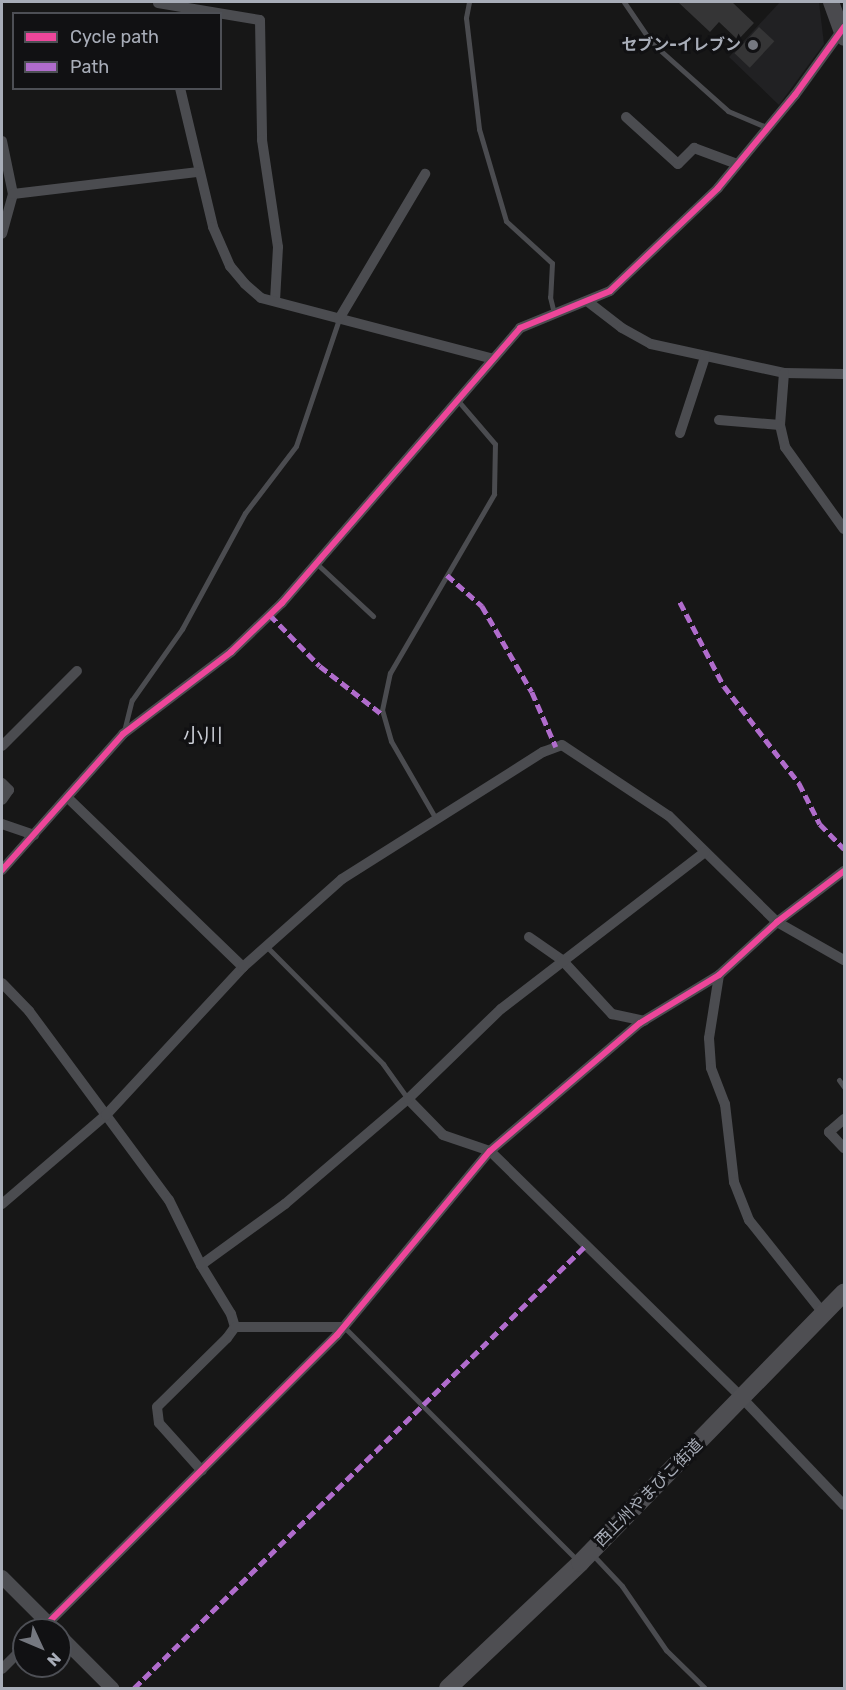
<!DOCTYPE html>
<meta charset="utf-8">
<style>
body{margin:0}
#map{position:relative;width:846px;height:1690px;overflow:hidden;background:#171717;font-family:Rubik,"Noto Sans JP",sans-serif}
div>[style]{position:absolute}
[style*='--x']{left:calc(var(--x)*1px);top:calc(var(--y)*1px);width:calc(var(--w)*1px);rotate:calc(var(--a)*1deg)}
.built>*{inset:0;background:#212123}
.building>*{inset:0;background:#353536;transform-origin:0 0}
.service>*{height:5px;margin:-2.5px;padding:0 2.5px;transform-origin:2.5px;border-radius:2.5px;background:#4b4c50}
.minor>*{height:10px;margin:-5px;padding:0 5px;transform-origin:5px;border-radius:5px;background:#4b4c50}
.tertiary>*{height:14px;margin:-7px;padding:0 7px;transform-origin:7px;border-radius:7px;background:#4b4c50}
.secondary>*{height:16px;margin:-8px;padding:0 8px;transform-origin:8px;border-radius:8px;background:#4a4a4e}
.trunk>*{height:18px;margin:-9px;padding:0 9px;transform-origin:9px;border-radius:9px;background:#4e4e52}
.quiet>*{height:4.5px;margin-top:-2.25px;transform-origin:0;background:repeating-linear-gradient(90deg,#b06ccc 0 9px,transparent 0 13.5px)}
.cycleway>*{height:6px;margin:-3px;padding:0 3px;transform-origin:3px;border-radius:3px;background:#ed469a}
.dots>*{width:16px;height:16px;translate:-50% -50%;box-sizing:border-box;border:3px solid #111113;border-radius:50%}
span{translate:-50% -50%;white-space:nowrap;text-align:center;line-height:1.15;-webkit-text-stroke:6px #111113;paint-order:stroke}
.poi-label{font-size:16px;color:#a8adb8;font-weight:700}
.right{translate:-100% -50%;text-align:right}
.street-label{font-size:16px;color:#a8adb8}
.quarter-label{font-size:20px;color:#c9ccd4}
.frame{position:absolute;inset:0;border:3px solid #a8adb8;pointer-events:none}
.legend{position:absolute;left:12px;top:12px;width:210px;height:78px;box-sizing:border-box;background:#111113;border:2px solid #4d4f55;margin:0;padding:8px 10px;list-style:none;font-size:18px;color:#a8adb8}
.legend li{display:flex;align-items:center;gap:12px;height:30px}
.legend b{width:30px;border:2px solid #4d4f55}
.north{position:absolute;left:12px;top:1618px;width:60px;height:60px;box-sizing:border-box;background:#111113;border:2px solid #4d4f55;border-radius:50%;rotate:134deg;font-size:16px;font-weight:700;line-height:24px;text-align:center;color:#a8adb8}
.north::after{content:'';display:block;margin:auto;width:21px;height:27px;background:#757880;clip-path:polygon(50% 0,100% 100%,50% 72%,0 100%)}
</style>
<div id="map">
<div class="built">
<div style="clip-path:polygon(780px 2px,819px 2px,824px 44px,779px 105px,729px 57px)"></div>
</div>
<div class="building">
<div style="clip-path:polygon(678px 2px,732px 2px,754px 23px,738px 40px,719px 22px,710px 32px)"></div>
<div style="left:759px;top:27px;width:21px;height:36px;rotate:43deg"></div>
</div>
<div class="service">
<div style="--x:469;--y:2;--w:16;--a:101"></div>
<div style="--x:466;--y:18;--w:112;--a:83.3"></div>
<div style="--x:479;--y:129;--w:96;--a:73.6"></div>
<div style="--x:506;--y:221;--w:62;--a:42.4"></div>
<div style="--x:552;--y:263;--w:34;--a:93"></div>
<div style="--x:550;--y:297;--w:16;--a:76"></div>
<div style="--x:624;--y:2;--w:50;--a:55.7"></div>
<div style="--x:652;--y:43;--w:102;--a:41.8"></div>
<div style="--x:728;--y:111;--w:41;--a:22.8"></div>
<div style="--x:316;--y:563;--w:78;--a:42.9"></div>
<div style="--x:124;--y:731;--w:32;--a:-76"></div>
<div style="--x:132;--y:700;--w:87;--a:-54.8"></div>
<div style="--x:182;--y:629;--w:132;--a:-61.5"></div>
<div style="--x:245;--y:513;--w:84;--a:-52.7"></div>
<div style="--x:296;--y:446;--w:134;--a:-71.3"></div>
<div style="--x:436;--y:819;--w:90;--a:-120"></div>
<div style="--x:391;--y:741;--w:32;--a:-106"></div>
<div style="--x:382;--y:710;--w:38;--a:-78"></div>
<div style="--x:390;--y:673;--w:207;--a:-59.8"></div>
<div style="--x:494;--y:494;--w:50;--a:-88.9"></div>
<div style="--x:495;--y:444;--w:55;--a:-130.6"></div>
<div style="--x:267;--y:947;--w:165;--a:45.2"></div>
<div style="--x:383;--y:1064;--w:43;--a:54.5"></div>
<div style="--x:839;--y:1080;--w:9;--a:54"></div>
<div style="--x:344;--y:1327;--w:331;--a:45"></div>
<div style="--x:592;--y:1554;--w:44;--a:46.8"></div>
<div style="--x:622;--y:1586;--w:78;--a:55.5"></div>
<div style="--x:666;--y:1650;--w:54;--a:44.3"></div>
</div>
<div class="minor">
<div style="--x:158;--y:3;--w:103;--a:9.5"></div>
<div style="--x:260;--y:20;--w:120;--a:89"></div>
<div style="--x:262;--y:140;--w:108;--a:81.5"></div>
<div style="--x:278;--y:247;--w:54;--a:93.2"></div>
<div style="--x:180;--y:88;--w:143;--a:76.6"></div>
<div style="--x:213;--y:227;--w:43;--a:66.4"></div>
<div style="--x:230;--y:266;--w:23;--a:50"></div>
<div style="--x:245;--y:284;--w:21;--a:41"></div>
<div style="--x:261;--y:298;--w:240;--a:14.7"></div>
<div style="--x:626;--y:117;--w:70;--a:42.1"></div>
<div style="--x:678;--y:164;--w:23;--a:-45"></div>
<div style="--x:694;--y:148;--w:46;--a:20.4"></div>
<div style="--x:2;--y:141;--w:54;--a:78.3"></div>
<div style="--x:13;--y:194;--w:41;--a:105.4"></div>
<div style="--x:13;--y:194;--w:185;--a:-6.8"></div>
<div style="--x:587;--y:301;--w:44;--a:37.6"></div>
<div style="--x:622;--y:328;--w:33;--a:29"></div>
<div style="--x:651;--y:344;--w:136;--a:12.3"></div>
<div style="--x:784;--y:373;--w:60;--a:1"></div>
<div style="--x:339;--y:319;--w:169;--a:-59.3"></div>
<div style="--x:784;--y:373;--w:52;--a:94.4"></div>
<div style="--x:780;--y:425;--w:23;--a:77"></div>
<div style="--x:785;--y:447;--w:101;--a:54.3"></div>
<div style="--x:719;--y:420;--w:61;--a:4.7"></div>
<div style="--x:680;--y:433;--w:80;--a:-71.8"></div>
<div style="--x:2;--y:746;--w:106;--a:-45"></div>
<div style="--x:2;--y:783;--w:10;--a:45"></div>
<div style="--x:9;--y:790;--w:12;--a:125"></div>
<div style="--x:69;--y:799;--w:242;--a:44"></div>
<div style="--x:2;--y:824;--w:34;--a:19"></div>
<div style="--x:2;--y:870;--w:182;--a:-48.3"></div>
<div style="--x:123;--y:734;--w:136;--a:-37.2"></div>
<div style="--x:231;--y:652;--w:71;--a:-43.9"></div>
<div style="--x:282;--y:603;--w:364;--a:-49.1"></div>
<div style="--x:520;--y:328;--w:97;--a:-22.3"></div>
<div style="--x:610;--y:291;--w:149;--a:-43.6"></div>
<div style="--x:718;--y:188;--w:121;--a:-50.4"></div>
<div style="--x:795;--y:95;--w:80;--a:-54.1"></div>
<div style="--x:529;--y:937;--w:40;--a:34.9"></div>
<div style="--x:562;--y:960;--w:74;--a:47.2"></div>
<div style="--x:612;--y:1014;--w:33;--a:12"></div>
<div style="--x:719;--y:975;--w:64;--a:99"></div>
<div style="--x:709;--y:1038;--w:30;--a:86"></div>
<div style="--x:711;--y:1068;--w:39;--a:69"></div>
<div style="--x:725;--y:1104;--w:79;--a:83.4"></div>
<div style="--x:734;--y:1182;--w:41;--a:68.5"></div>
<div style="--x:749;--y:1220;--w:120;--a:51.4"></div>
<div style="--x:2;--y:983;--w:39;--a:46"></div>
<div style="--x:29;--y:1011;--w:235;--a:53.5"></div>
<div style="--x:169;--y:1200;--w:72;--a:63.8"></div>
<div style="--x:201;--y:1265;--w:57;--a:58.5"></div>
<div style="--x:231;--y:1314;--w:14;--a:73"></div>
<div style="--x:235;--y:1327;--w:14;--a:126"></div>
<div style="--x:227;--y:1338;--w:98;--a:135.4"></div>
<div style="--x:157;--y:1407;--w:16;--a:83"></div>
<div style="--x:159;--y:1423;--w:64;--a:48.1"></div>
<div style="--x:408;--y:1099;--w:50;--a:45.8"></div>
<div style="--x:443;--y:1135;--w:50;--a:18.8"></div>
<div style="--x:490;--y:1151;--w:354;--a:44.4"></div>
<div style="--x:743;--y:1399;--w:146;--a:46.4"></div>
<div style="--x:844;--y:1119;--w:20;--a:139"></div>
<div style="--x:829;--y:1132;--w:22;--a:47"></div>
<div style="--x:2;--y:1204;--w:137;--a:-40.6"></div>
<div style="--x:106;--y:1115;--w:202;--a:-47.2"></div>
<div style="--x:243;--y:967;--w:132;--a:-41.6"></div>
<div style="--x:342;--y:879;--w:238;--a:-32.3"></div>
<div style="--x:543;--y:752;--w:20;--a:-20"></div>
<div style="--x:562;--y:745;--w:128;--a:33.6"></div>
<div style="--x:669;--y:816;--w:151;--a:44.5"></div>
<div style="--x:777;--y:922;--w:77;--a:29.6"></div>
<div style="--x:201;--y:1265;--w:104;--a:-36"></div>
<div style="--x:285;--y:1204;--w:162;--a:-40.5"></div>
<div style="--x:408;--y:1099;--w:129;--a:-44.1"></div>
<div style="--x:501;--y:1009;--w:257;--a:-37.6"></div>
<div style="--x:235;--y:1327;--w:109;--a:0"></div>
<div style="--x:41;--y:1630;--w:418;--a:-44.9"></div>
<div style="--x:337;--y:1335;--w:239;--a:-50.3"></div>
<div style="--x:490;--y:1151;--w:197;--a:-40.5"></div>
<div style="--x:640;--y:1023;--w:92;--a:-31.3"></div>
<div style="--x:719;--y:975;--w:79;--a:-42.4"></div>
<div style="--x:777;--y:922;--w:84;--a:-37.3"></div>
<div style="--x:2;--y:1669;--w:31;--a:-45"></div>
</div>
<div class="tertiary">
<div style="--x:2;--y:1577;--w:75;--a:45"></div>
<div style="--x:60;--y:1636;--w:74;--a:45"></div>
</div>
<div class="secondary">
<div style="--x:831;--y:2;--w:38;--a:70"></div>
</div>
<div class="trunk">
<div style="--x:448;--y:1688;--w:182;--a:-43.4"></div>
<div style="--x:580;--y:1563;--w:378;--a:-45.7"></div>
</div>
<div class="quiet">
<div style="--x:447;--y:575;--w:47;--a:41.5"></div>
<div style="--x:482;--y:606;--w:99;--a:59.8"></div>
<div style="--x:532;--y:692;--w:60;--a:66.4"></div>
<div style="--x:680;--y:602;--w:95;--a:62.4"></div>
<div style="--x:724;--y:686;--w:123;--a:52.3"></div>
<div style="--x:799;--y:783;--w:46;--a:62.9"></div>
<div style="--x:820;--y:824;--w:35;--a:46"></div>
<div style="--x:270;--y:615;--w:71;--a:45.6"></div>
<div style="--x:320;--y:666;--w:80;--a:37.9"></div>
<div style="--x:134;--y:1688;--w:633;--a:-44.42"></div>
</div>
<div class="cycleway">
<div style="--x:2;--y:870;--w:182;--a:-48.3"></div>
<div style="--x:123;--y:734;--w:136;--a:-37.2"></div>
<div style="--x:231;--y:652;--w:71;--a:-43.9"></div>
<div style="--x:282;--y:603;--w:364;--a:-49.1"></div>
<div style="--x:520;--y:328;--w:97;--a:-22.3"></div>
<div style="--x:610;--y:291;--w:149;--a:-43.6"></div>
<div style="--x:718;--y:188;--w:121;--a:-50.4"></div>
<div style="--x:795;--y:95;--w:84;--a:-54.2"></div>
<div style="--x:41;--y:1630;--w:418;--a:-44.9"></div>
<div style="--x:337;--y:1335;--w:239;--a:-50.3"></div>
<div style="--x:490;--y:1151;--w:197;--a:-40.5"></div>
<div style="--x:640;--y:1023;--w:92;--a:-31.3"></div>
<div style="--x:719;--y:975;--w:79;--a:-42.4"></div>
<div style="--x:777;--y:922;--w:84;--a:-37.3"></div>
</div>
<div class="dots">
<div style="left:753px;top:45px;background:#757880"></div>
</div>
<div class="poi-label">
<span class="right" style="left:741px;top:45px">セブン-イレブン</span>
</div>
<div class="street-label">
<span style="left:649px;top:1493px;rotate:-45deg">西上州やまびこ街道</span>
</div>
<div class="quarter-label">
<span style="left:203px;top:735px">小川</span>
</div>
<div class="frame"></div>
<ul class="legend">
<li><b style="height:8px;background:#ed469a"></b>Cycle path</li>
<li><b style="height:8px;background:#b06ccc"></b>Path</li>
</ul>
<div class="north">N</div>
</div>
